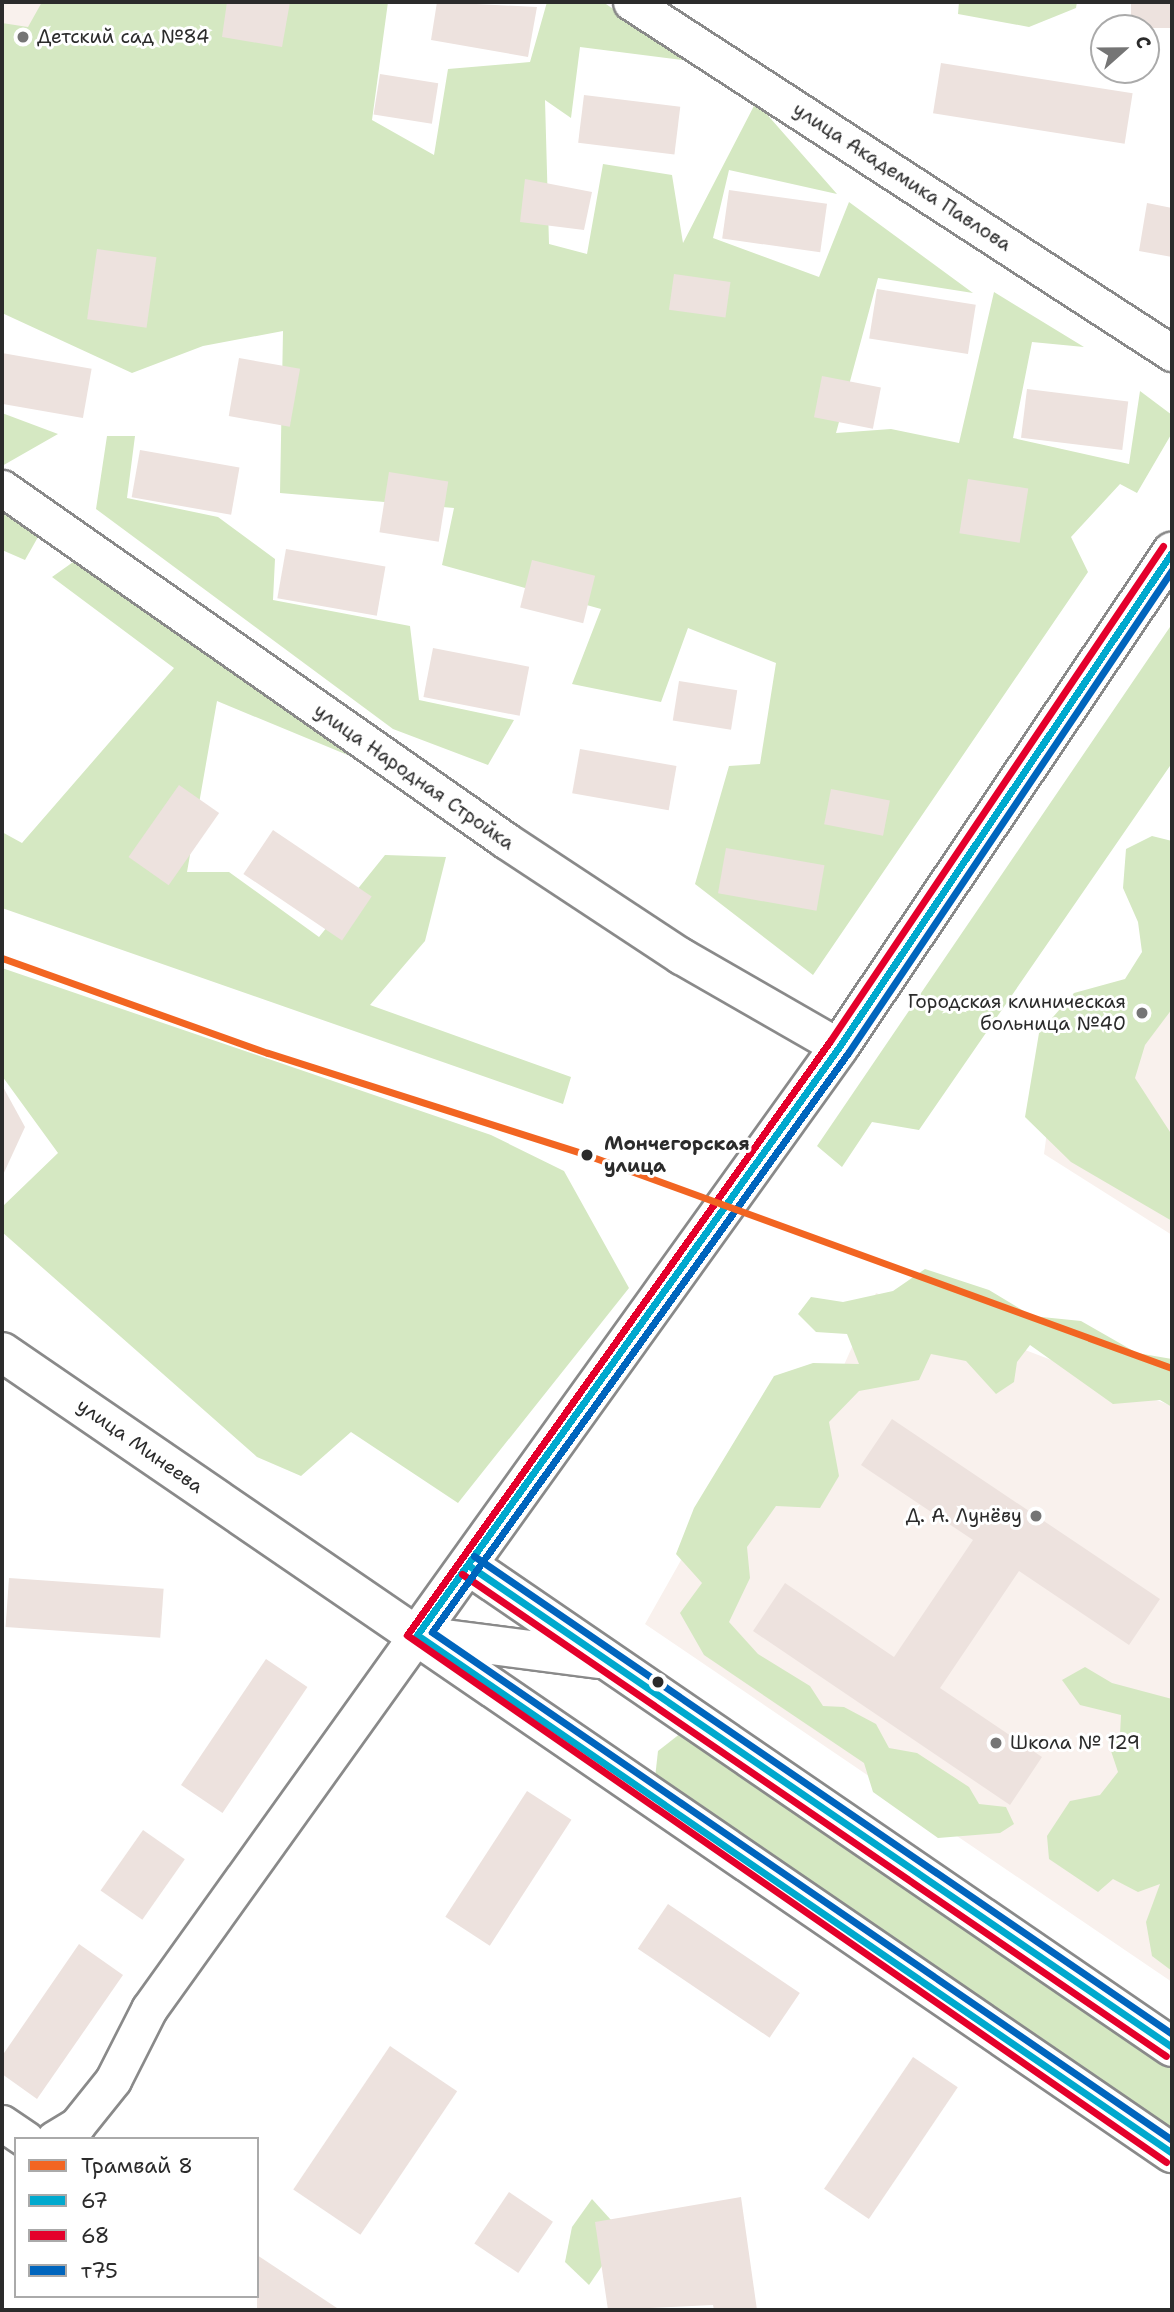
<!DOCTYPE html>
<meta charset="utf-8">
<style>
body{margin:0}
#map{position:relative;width:1174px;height:2312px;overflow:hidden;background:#fff;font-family:"Shantell Sans",sans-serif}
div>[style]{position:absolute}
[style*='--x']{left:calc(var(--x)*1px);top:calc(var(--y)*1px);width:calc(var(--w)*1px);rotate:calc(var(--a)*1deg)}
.built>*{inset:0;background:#f9f1ed}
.green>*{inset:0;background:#d5e8c2}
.building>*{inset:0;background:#ede2de;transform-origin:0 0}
.roads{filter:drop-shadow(2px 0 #8a8a8a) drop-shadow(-2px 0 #8a8a8a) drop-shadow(0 2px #8a8a8a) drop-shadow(0 -2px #8a8a8a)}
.street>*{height:35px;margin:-17.5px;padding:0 17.5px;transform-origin:17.5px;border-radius:17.5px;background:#fff}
.secondary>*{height:38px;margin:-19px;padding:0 19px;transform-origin:19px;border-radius:19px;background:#fff}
.bus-1>*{height:7px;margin:-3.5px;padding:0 3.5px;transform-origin:3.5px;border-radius:3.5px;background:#00a9ce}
.bus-2>*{height:7px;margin:-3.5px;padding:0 3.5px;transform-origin:3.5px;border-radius:3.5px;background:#e4002b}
.bus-3>*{height:7px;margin:-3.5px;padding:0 3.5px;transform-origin:3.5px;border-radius:3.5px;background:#0065bd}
.tram-1>*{height:7px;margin:-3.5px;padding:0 3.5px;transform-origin:3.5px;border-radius:3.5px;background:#f26522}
.dots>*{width:19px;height:19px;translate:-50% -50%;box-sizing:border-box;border:4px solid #fff;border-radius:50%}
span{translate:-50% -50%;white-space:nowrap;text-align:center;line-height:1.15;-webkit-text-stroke:6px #fff;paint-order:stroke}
.poi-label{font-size:19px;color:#2b2b2b}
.left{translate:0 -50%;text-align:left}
.right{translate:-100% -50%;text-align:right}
.street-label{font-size:19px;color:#2b2b2b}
.stop-label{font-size:19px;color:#2b2b2b;font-weight:700}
.frame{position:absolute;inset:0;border:4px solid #2b2b2b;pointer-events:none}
.legend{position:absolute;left:14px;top:2137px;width:245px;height:161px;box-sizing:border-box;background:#fff;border:2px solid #aaa;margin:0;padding:9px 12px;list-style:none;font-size:21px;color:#2b2b2b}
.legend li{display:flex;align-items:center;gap:14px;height:35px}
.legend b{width:35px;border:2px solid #aaa}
.north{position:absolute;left:1090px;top:14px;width:70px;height:70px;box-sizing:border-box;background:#fff;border:2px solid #aaa;border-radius:50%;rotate:69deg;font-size:19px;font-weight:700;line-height:28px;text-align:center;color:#2b2b2b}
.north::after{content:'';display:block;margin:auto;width:24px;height:32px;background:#757575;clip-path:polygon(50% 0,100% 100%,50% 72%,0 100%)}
</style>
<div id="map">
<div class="built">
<div style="clip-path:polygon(2px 2px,52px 2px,2px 73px)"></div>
<div style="clip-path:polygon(1172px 923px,1172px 1235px,1044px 1154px,1051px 1102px)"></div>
<div style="clip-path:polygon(876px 1293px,1172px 1406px,1172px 1982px,645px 1624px,781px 1383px,824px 1410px)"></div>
</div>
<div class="green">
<div style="clip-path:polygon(42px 2px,388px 2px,372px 120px,434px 155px,448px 69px,530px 62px,547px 2px,603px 2px,690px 61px,580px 47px,571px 118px,545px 100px,549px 244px,587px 254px,603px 164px,672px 175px,683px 243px,756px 102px,837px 194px,729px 170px,713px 238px,819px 277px,849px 202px,973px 293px,878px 278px,836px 433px,891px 429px,959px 443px,994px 292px,1084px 347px,1032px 342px,1013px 438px,1129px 464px,1140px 391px,1172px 415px,1172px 433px,1137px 493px,1120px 484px,1071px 537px,1088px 572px,813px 975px,695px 884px,729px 766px,760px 764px,776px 663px,688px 628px,661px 702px,572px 684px,601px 609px,442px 565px,454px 508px,280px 493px,283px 331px,203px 346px,132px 373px,2px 313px,2px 23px,28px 27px)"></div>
<div style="clip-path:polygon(959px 2px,1077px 2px,1076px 8px,1029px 27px,958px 14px)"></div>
<div style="clip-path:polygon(2px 413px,58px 434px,2px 466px)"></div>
<div style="clip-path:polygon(107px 436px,135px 436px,127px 498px,218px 517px,275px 559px,273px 600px,410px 626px,419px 700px,514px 720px,488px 765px,393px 729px,96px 509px)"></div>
<div style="clip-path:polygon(2px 499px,42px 530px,25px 560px,2px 550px)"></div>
<div style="clip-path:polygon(83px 555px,362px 761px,217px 701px,187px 872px,229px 872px,319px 937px,385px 855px,446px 857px,425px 941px,370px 1005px,571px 1077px,563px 1104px,2px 908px,2px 832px,22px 843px,174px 668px,52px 577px)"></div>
<div style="clip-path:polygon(1172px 624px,1172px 763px,919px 1130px,872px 1122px,842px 1167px,817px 1146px)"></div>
<div style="clip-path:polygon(1152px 836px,1172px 841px,1172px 1009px,1145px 1045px,1135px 1078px,1172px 1135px,1172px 1221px,1071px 1162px,1025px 1117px,1039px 1033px,1074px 993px,1125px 979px,1142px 952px,1138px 922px,1123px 888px,1126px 849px)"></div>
<div style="clip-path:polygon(2px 968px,491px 1135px,564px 1171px,629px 1288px,458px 1503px,351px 1432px,301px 1476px,257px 1457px,2px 1232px,2px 1207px,58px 1153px,2px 1076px)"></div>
<div style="clip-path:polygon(925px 1269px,989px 1290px,1032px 1316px,1081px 1321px,1137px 1353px,1172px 1359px,1172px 1407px,1160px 1400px,1113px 1404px,1030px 1345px,1017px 1362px,1014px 1382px,996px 1394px,966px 1361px,931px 1354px,919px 1380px,859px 1391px,829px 1422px,839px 1476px,820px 1508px,776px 1506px,747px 1547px,750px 1578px,729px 1622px,758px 1654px,810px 1686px,823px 1706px,844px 1707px,876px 1724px,889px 1748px,917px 1753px,969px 1787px,979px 1804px,1006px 1807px,1014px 1824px,1000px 1833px,938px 1838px,873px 1792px,864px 1763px,704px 1655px,680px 1613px,702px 1583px,676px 1554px,694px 1508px,774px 1376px,813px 1363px,859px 1364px,847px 1334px,816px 1332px,798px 1314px,811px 1297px,843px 1302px,893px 1291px)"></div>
<div style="clip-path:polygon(1085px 1667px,1112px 1683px,1172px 1699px,1172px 1971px,1152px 1956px,1146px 1922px,1160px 1884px,1138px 1892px,1113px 1879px,1098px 1892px,1049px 1859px,1047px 1836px,1070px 1801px,1100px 1795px,1118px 1772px,1108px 1742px,1120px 1735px,1121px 1715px,1080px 1705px,1062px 1680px)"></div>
<div style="clip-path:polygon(681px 1733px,1172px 2062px,1172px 2128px,655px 1778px,658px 1751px)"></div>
<div style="clip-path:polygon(592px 2199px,611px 2220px,617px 2244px,589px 2285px,565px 2262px,572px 2227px)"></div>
</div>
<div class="building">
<div style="clip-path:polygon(227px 2px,290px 2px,282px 47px,222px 37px)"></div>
<div style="clip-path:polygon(437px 2px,537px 7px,528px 57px,431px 40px)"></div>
<div style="left:1131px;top:2px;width:41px;height:26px"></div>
<div style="left:941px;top:63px;width:194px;height:51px;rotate:9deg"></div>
<div style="left:380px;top:74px;width:59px;height:41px;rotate:9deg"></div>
<div style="left:584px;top:95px;width:97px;height:48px;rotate:7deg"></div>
<div style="clip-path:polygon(525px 179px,592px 192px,584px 230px,520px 222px)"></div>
<div style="left:729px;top:190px;width:99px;height:49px;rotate:8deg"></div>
<div style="clip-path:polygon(1147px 203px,1172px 208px,1172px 257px,1139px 251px)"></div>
<div style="left:97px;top:249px;width:60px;height:71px;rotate:8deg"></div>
<div style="left:674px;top:274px;width:57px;height:36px;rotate:8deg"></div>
<div style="left:877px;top:289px;width:100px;height:50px;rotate:9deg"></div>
<div style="left:2px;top:353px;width:91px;height:50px;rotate:10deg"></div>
<div style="left:239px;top:358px;width:62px;height:59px;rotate:10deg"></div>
<div style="left:822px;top:376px;width:60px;height:42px;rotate:11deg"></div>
<div style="left:1027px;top:389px;width:102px;height:49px;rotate:7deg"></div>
<div style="left:140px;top:450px;width:101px;height:48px;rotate:10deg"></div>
<div style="left:389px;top:472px;width:60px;height:61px;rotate:9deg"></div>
<div style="left:968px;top:479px;width:61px;height:55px;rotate:9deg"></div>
<div style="left:286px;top:549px;width:101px;height:50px;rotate:10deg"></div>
<div style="left:532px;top:560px;width:65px;height:49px;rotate:14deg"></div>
<div style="left:433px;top:648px;width:98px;height:50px;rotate:11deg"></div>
<div style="left:679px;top:681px;width:59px;height:40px;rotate:9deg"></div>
<div style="left:580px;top:749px;width:98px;height:45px;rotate:10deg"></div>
<div style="left:179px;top:785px;width:49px;height:88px;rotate:35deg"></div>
<div style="left:831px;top:789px;width:60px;height:36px;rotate:11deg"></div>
<div style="left:273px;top:830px;width:119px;height:53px;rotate:34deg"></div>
<div style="left:726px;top:848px;width:100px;height:46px;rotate:10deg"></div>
<div style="clip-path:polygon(2px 1085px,25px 1127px,2px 1177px)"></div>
<div style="clip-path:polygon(892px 1419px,1160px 1599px,1129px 1645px,1019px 1571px,940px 1688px,1042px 1757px,1010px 1805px,753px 1631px,785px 1583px,894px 1657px,973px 1540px,861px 1465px)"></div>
<div style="left:9px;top:1578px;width:155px;height:49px;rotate:4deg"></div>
<div style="left:266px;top:1659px;width:50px;height:152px;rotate:34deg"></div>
<div style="left:527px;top:1791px;width:53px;height:150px;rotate:33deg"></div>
<div style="left:143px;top:1830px;width:51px;height:74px;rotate:35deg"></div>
<div style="left:668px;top:1904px;width:159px;height:54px;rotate:34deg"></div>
<div style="clip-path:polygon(79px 1944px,123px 1975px,37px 2099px,2px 2074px,2px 2056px)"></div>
<div style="left:390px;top:2046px;width:81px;height:173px;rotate:34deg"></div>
<div style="left:913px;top:2057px;width:54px;height:159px;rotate:34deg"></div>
<div style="left:509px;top:2192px;width:53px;height:62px;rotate:34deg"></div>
<div style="clip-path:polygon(741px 2197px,757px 2310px,714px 2310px,713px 2305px,608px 2310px,595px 2222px)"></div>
<div style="clip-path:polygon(257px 2255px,340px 2310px,257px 2310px)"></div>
</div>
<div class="roads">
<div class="street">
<div style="--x:631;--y:2;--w:645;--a:32.98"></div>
<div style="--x:2;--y:488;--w:614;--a:34.98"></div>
<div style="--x:505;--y:840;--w:211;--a:33.4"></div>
<div style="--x:681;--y:956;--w:182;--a:29.9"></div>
<div style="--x:2;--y:2123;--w:29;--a:34"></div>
<div style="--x:54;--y:2139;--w:27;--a:-31"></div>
<div style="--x:77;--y:2125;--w:58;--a:-51.3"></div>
<div style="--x:113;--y:2080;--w:80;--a:-63.1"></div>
<div style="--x:149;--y:2009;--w:460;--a:-54.4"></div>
</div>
<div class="secondary">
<div style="--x:2;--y:1352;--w:1418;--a:34.4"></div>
<div style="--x:468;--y:1565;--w:853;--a:34.4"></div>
<div style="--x:417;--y:1635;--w:724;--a:-54.33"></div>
<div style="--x:839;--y:1047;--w:597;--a:-56.07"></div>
<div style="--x:422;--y:1636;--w:178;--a:7.4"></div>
</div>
</div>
<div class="bus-1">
<div style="--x:1172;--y:552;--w:597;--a:123.93"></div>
<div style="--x:839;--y:1047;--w:724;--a:125.67"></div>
<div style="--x:417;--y:1635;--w:916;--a:34.45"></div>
<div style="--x:468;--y:1565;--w:853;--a:34.4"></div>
</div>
<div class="bus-2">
<div style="--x:1163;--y:546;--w:597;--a:123.93"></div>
<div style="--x:830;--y:1041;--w:729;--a:125.46"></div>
<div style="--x:407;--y:1635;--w:924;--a:34.77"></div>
<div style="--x:462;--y:1574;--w:853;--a:34.4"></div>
</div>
<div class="bus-3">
<div style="--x:1172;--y:570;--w:582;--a:123.85"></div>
<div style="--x:848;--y:1053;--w:713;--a:125.7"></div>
<div style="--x:432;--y:1632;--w:898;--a:34.47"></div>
<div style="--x:474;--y:1556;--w:846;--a:34.4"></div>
</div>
<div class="tram-1">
<div style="--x:2;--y:958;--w:282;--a:19.7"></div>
<div style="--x:268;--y:1053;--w:335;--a:17.7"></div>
<div style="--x:587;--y:1155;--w:623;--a:20.01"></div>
</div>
<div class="dots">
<div style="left:23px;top:37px;background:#757575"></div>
<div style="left:1142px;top:1013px;background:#757575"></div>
<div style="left:587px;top:1155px;background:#2b2b2b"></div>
<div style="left:1036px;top:1516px;background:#757575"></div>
<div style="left:658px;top:1682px;background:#2b2b2b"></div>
<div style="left:996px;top:1743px;background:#757575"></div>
</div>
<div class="poi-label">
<span class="left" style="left:37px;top:37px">Детский сад №84</span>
<span class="right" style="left:1126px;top:1013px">Городская клиническая<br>больница №40</span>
<span class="right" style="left:1022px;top:1516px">Д. А. Лунёву</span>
<span class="left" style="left:1010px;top:1743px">Школа № 129</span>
</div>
<div class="street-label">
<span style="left:902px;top:177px;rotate:33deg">улица Академика Павлова</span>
<span style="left:414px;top:777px;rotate:35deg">улица Народная Стройка</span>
<span style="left:140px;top:1446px;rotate:35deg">улица Минеева</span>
</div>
<div class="stop-label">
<span class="left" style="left:604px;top:1155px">Мончегорская<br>улица</span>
</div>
<div class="frame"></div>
<ul class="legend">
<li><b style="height:9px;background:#f26522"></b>Трамвай 8</li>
<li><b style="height:9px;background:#00a9ce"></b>67</li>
<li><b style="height:9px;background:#e4002b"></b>68</li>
<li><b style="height:9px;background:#0065bd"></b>т75</li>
</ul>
<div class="north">С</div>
</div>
